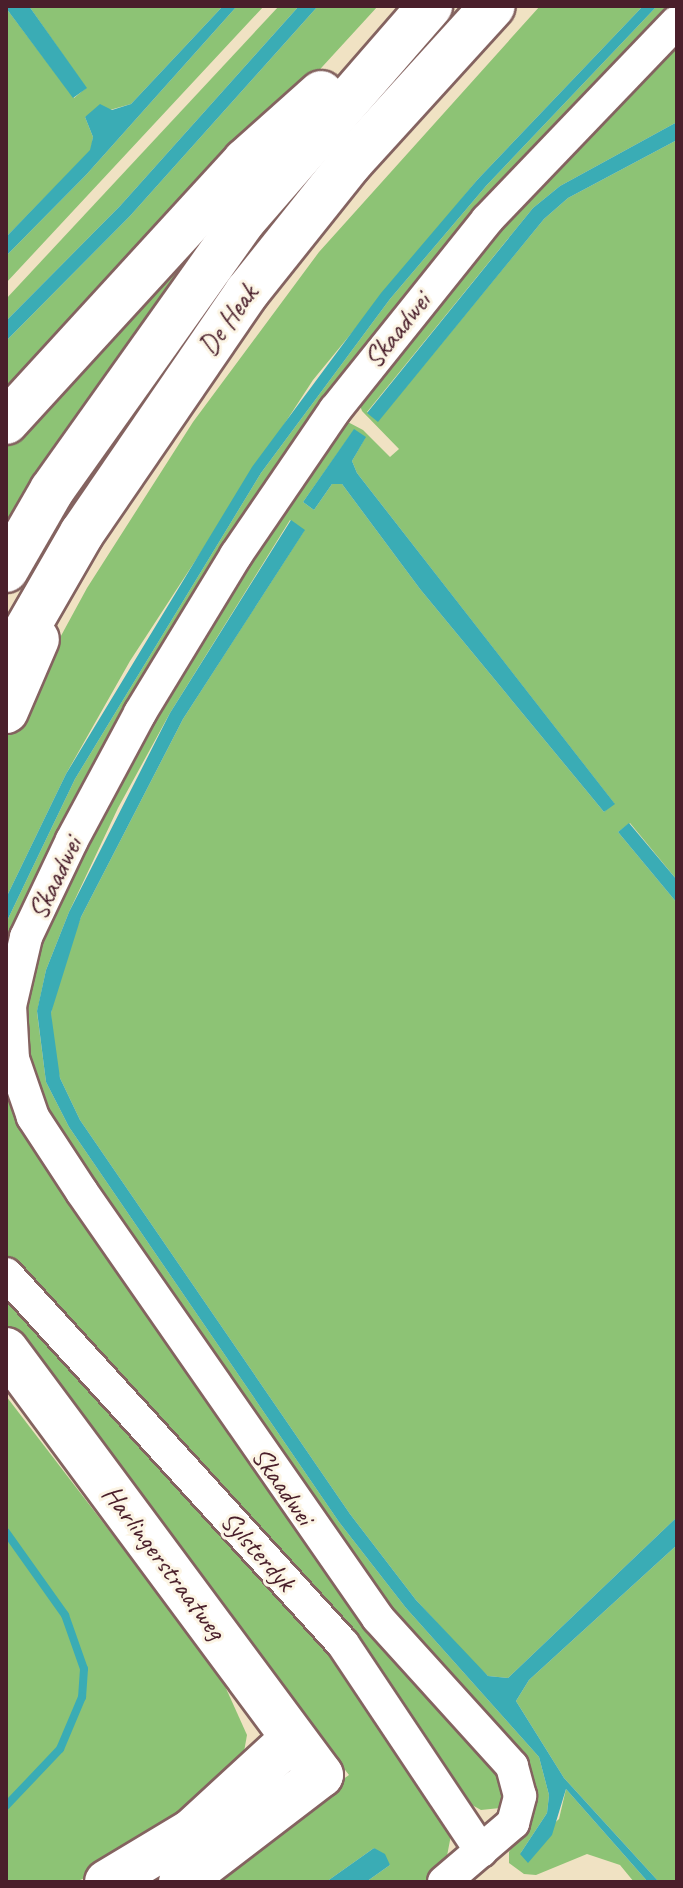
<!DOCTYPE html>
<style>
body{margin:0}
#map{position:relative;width:683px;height:1888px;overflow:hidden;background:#f0e2c3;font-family:Caveat,sans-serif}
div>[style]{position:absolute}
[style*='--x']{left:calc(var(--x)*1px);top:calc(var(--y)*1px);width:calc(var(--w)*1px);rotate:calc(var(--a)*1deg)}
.green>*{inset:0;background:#8dc375}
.water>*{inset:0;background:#3aacb5}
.stream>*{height:8px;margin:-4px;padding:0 4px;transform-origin:4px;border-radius:4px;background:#3aacb5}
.roads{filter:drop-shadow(2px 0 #846360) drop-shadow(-2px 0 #846360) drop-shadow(0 2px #846360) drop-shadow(0 -2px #846360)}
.street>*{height:32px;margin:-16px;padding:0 16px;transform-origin:16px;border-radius:16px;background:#fff}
.primary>*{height:44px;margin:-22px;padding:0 22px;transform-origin:22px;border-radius:22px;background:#fff}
.highway>*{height:44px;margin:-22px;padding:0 22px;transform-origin:22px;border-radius:22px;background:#fff}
span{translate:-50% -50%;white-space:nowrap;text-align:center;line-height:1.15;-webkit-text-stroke:6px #fcf5e5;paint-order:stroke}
.street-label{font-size:28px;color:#4a1f2b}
.frame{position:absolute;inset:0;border:8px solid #4a1f2b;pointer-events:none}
</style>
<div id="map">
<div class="green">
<div style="clip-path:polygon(29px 6px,223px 6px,131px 104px,85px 117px,93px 137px,91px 150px,6px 237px,6px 8px,74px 98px,86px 88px)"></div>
<div style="clip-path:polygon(237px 6px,264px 6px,6px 283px,6px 256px,86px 175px)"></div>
<div style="clip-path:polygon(279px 6px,299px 6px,120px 206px,6px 321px,6px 299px)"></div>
<div style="clip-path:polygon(318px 6px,378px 6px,6px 412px,6px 341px,130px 216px)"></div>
<div style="clip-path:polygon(540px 6px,643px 6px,478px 179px,313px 380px,130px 661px,66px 774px,6px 898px,6px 737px,87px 588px,193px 422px,319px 252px)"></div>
<div style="clip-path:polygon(657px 6px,673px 6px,392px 316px,6px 963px,6px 923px,75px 779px,261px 473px,390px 299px,486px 186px)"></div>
<div style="clip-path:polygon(evenodd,677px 38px,677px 122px,560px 186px,533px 208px,367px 412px,378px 421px,544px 219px,568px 198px,677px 140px,677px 880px,630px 823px,618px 832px,677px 903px,677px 1517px,508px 1678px,488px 1676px,475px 1664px,416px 1600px,350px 1514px,80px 1120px,60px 1078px,52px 1046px,51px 1013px,59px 973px,81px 917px,183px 719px,304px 531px,290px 520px,170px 713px,118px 808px,69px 912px,46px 970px,37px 1012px,46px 1082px,69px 1127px,339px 1522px,406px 1608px,539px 1757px,549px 1795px,547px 1813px,520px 1854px,559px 1819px,566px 1789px,648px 1882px,634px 1882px,620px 1865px,587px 1854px,536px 1875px,524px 1874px,509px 1863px,509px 1852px,534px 1812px,532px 1784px,427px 1660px,184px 1319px,39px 1094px,25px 1046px,25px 999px,39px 942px,101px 810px,215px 610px,344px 420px,363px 430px,390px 457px,399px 449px,362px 411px,358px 400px,496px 227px,677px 38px,354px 430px,365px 438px,352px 461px,357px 473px,614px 803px,604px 812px,420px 589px,342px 484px,332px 484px,314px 510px,303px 502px,354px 430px)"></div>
<div style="clip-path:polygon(254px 168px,113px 364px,6px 530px,6px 441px)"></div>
<div style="clip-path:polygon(6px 1079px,23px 1125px,298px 1531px,331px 1577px,505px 1780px,500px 1808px,481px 1810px,463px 1800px,6px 1256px)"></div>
<div style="clip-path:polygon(6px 1300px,346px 1668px,451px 1835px,447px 1856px,426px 1882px,366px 1882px,390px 1865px,374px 1848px,326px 1882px,200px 1882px,349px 1775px,6px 1331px)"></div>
<div style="clip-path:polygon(6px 1396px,220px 1675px,247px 1735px,242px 1763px,118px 1865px,75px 1882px,6px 1882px)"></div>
<div style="clip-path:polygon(677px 1545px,677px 1882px,659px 1882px,564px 1778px,516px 1701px,529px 1680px)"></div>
</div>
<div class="water">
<div style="clip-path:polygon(29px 6px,87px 88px,73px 98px,6px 8px)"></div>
<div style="clip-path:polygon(223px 6px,237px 6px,86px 175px,6px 256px,6px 237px,90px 150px,93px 137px,85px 117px,100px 104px,112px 110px,131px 104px)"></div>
<div style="clip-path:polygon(299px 6px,318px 6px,130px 216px,6px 341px,6px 321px,120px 206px)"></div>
<div style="clip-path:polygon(643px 6px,657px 6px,486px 186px,390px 299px,261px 473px,75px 779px,6px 923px,6px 898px,66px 774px,252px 467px,381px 293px,478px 179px)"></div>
<div style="clip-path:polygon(677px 122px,677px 140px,568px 198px,544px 219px,378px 422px,367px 413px,533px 208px,560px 186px)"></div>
<div style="clip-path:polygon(354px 429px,366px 437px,352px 461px,357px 473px,615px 804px,604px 812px,420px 589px,342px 484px,332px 484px,314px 510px,303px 502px)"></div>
<div style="clip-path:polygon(291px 520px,305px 530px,183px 719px,81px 917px,51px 1013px,60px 1078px,80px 1120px,350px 1514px,416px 1600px,488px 1676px,508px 1678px,677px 1517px,677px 1545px,529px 1680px,516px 1701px,564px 1778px,659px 1882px,648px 1882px,566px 1789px,552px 1835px,528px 1863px,520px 1854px,547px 1813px,549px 1795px,539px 1757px,406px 1608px,339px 1522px,69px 1127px,46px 1082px,37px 1011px,46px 970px,69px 912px,170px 713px)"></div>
<div style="clip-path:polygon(629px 823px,677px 880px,677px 903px,618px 832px)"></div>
<div style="clip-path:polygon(374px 1848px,385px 1854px,390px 1865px,366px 1882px,326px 1882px)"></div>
</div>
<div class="stream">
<div style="--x:6;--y:1532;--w:102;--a:54.6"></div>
<div style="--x:65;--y:1615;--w:57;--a:70.6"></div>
<div style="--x:84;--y:1669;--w:28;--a:94"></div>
<div style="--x:82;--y:1697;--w:56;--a:112.9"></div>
<div style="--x:60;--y:1749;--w:79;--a:133.5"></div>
</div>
<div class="roads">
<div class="street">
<div style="--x:6;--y:1274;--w:500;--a:47.67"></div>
<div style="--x:343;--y:1644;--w:249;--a:56.3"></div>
<div style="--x:444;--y:1882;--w:91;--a:-40.5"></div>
<div style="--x:513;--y:1823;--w:28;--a:-75"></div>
<div style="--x:520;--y:1796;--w:31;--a:-105"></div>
<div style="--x:512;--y:1766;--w:200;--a:-132.2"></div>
<div style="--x:378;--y:1618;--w:519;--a:-124.79"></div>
<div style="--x:82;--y:1192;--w:90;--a:-123.2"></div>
<div style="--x:33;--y:1117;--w:61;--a:-109"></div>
<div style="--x:13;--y:1059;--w:53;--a:-93.2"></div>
<div style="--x:10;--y:1006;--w:71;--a:-76.9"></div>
<div style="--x:26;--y:937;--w:107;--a:-64.6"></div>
<div style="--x:72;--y:840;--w:144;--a:-61.8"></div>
<div style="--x:140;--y:713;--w:185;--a:-58.7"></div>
<div style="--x:236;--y:555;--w:176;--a:-55.7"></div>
<div style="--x:335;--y:410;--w:243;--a:-51.3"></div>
<div style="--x:487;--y:220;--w:274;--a:-46.2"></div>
</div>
<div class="primary">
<div style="--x:6;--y:1350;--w:529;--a:53.46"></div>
</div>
<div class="highway">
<div style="--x:6;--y:422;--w:354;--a:-47.5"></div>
<div style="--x:245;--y:161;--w:102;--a:-41.8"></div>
<div style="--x:6;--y:570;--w:92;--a:-60.1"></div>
<div style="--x:52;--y:490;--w:331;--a:-54.6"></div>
<div style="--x:244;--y:220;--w:284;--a:-49"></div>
<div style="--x:6;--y:665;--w:152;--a:-60.1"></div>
<div style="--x:82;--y:533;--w:292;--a:-55.6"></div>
<div style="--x:247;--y:292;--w:165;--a:-51.4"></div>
<div style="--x:350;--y:163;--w:212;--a:-47.7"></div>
<div style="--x:6;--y:711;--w:78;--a:-66.7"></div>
<div style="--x:107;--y:1882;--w:99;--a:-31"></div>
<div style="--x:192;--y:1831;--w:137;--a:-42.6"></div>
<div style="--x:181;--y:1882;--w:176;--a:-37.4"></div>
</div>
</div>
<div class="street-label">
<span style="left:228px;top:320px;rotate:-54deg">De Heak</span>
<span style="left:397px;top:330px;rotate:-51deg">Skaadwei</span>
<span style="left:55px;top:878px;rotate:-64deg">Skaadwei</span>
<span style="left:283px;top:1486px;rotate:55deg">Skaadwei</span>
<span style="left:258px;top:1551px;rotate:48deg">Sylsterdyk</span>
<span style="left:164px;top:1562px;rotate:53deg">Harlingerstraatweg</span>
</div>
<div class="frame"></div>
</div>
